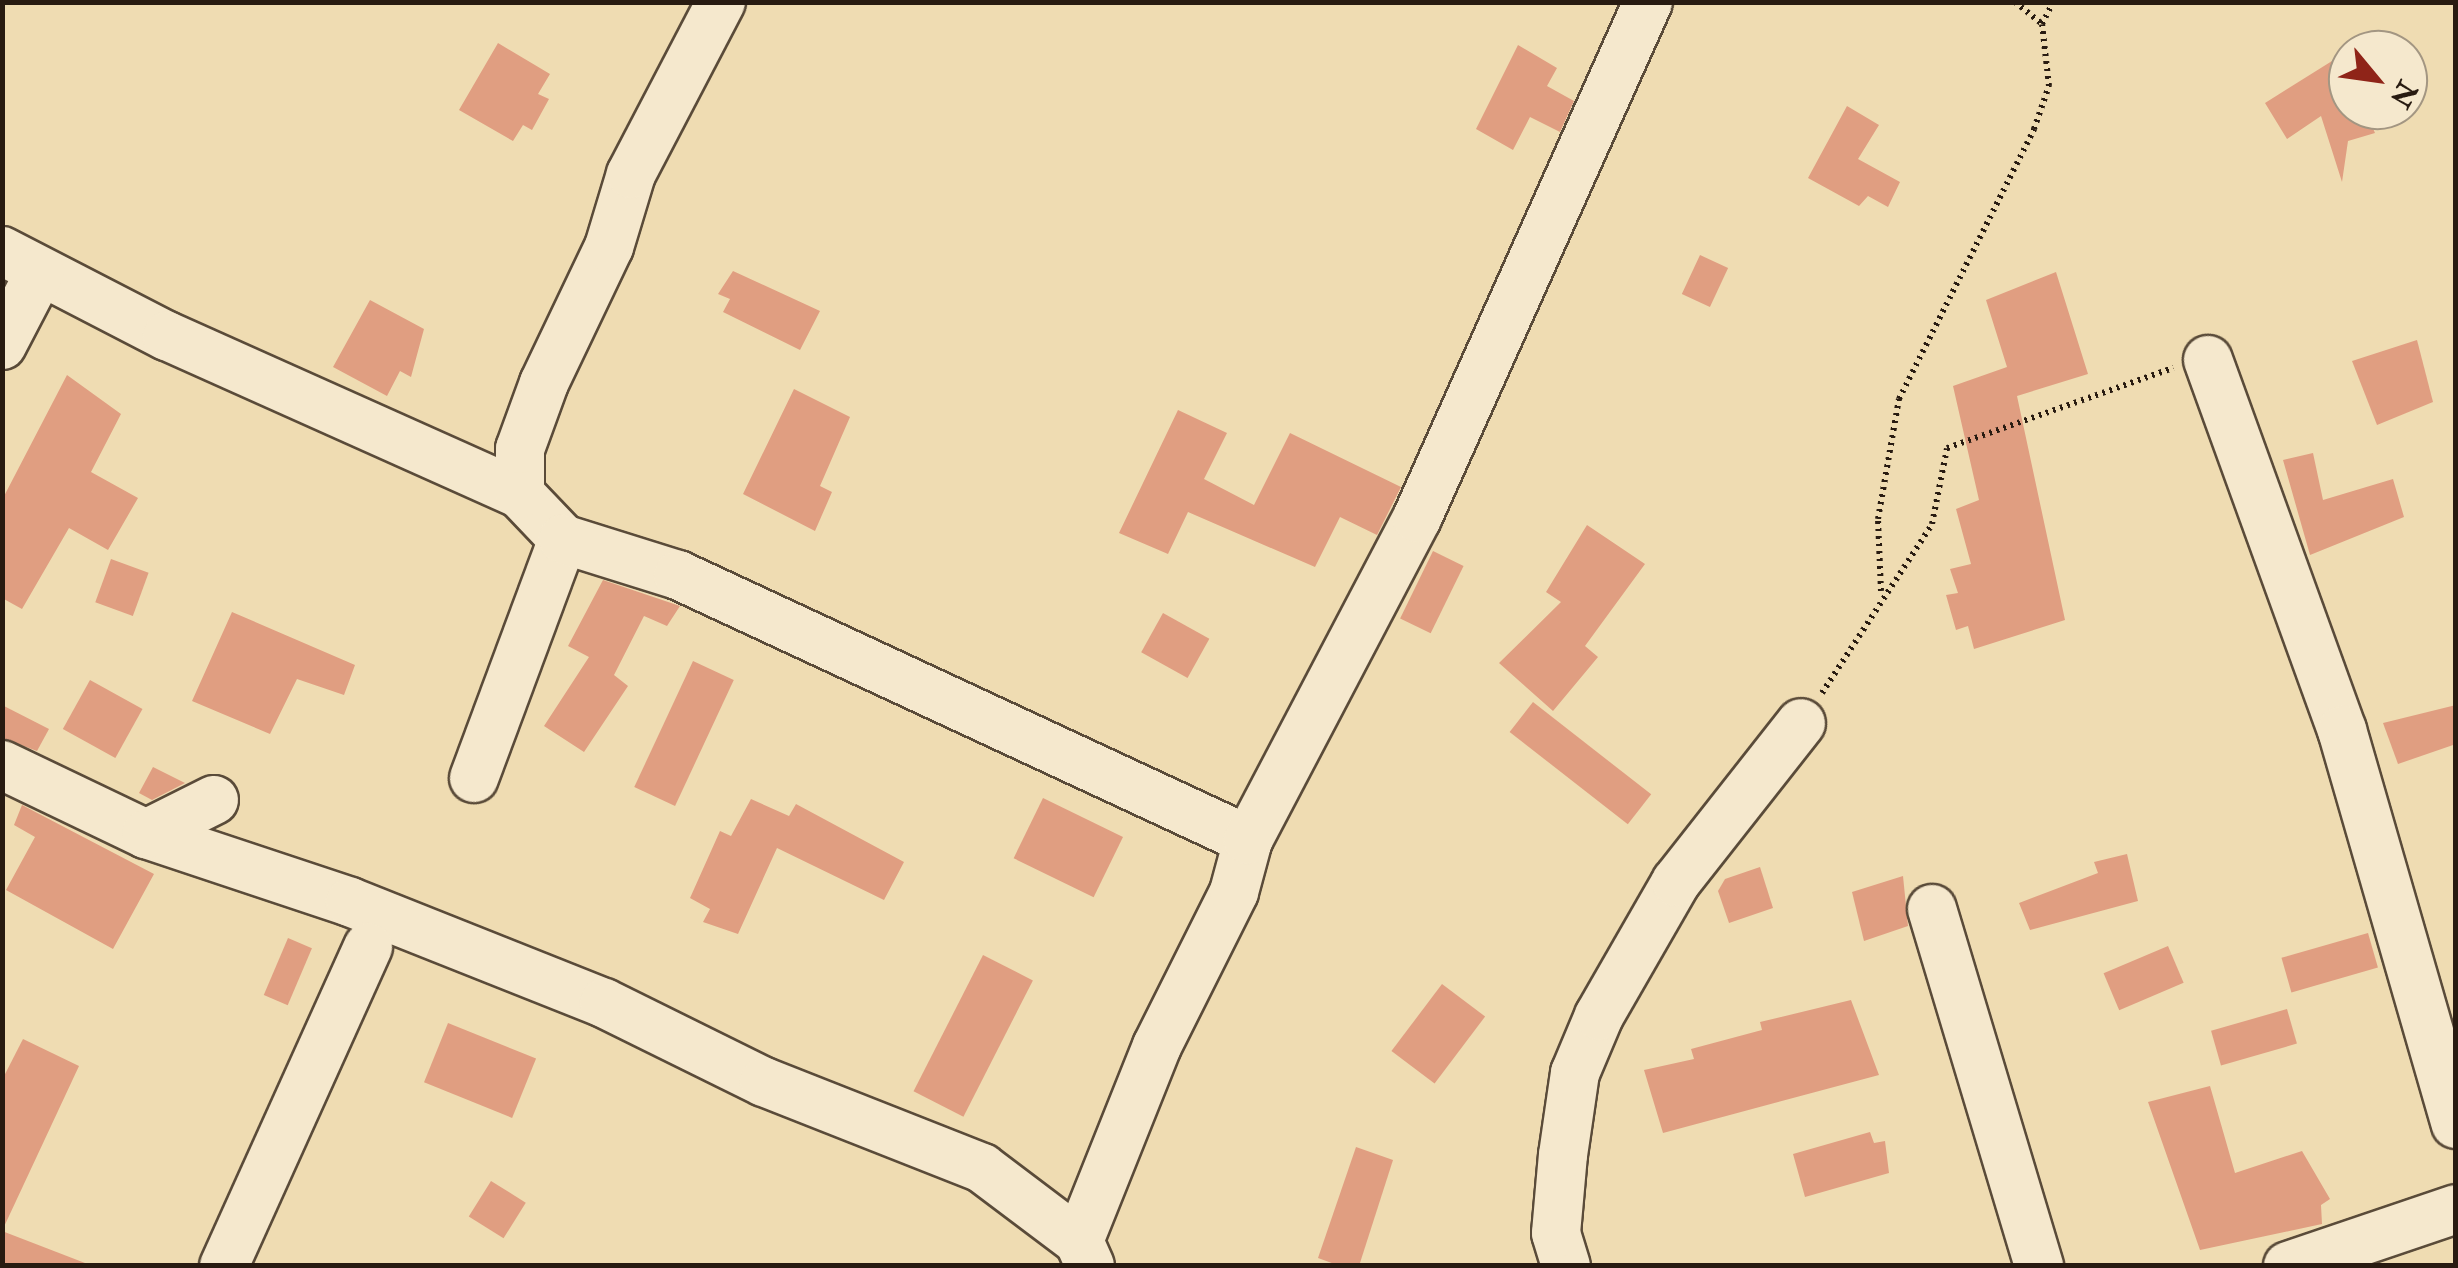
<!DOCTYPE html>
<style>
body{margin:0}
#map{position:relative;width:2458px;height:1268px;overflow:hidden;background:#efdcb2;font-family:"IM FELL Double Pica",serif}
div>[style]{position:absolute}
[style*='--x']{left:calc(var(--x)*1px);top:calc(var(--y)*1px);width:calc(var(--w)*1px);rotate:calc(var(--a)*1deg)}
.building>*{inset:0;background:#e09e81;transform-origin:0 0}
.path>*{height:6px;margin-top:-3px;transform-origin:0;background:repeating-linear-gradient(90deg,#281b11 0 2.5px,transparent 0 7.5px)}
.roads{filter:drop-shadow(2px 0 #5a4b39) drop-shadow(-2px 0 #5a4b39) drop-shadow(0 2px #5a4b39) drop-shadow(0 -2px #5a4b39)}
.minor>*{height:48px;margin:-24px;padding:0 24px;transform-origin:24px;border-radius:24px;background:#f5e8cd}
span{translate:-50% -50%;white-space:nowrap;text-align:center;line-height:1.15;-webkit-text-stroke:8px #f5e8cd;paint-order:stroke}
.frame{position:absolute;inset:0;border:5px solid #281b11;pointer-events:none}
.north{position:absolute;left:2328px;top:30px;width:100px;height:100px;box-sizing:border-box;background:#f5e8cd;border:2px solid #a39682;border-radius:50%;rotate:119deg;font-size:28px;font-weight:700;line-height:40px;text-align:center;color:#281b11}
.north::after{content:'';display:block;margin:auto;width:35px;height:45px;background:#8f2418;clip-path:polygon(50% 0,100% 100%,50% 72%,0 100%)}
</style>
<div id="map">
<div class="building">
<div style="clip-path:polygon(498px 43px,550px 74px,538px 94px,549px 99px,532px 130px,523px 125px,513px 141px,459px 110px)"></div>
<div style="clip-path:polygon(1518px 45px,1557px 68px,1547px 86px,1574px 101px,1560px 132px,1530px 117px,1513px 150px,1476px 129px)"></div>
<div style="clip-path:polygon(2348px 51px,2348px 110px,2365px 110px,2375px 133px,2348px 141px,2342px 182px,2321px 116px,2287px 139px,2265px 103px)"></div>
<div style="clip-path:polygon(1847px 106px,1879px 125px,1858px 159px,1900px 182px,1888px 207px,1868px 196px,1859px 206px,1808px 178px)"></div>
<div style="left:1700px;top:255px;width:31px;height:43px;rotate:25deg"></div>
<div style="clip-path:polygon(733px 271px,820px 311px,800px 350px,723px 312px,730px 299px,718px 294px)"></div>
<div style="clip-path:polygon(2056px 272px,2088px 374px,2017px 396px,2065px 620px,1974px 649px,1968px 626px,1956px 630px,1946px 595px,1958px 593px,1950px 569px,1971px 564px,1956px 509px,1979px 500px,1953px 386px,2007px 367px,1986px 300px)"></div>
<div style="clip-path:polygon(370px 300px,424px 329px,411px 377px,400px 371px,387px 396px,333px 367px)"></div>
<div style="clip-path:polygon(2417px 340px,2433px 402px,2377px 425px,2352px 361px)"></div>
<div style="clip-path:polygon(67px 375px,121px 414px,91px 472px,138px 498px,108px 550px,69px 528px,22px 609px,2px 598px,2px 500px)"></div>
<div style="clip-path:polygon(794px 389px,850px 417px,820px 486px,832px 492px,815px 531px,743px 494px)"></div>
<div style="clip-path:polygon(1178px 410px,1227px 433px,1204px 479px,1254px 505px,1290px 433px,1401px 487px,1377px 535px,1340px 517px,1315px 567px,1188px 512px,1168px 554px,1119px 533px)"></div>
<div style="clip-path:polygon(2313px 453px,2323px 500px,2393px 479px,2404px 517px,2310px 555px,2283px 460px)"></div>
<div style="clip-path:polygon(1587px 525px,1645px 564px,1585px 646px,1598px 657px,1553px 711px,1499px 663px,1561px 602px,1546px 592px)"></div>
<div style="left:1433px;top:551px;width:34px;height:75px;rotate:26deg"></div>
<div style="left:111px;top:559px;width:40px;height:46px;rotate:20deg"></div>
<div style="clip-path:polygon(603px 580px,680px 606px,667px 626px,644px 616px,614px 675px,628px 686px,584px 752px,544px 726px,589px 657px,568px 646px)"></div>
<div style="clip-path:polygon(232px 612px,355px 665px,344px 695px,297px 679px,270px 734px,192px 701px)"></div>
<div style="left:1163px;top:613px;width:53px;height:45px;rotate:29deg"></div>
<div style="left:693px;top:661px;width:45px;height:139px;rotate:25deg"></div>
<div style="left:90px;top:680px;width:60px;height:56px;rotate:29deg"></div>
<div style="left:1533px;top:702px;width:150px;height:38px;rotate:38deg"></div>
<div style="clip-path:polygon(2px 705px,49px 729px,37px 751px,2px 738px)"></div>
<div style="clip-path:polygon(2456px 705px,2456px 744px,2398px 764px,2383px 723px)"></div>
<div style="clip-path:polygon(153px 767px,185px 783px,152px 800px,139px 793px)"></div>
<div style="left:1043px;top:798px;width:89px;height:67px;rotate:26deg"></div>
<div style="clip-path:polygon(751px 799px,789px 816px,796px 804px,904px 862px,884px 900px,777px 848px,738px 934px,703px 922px,710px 909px,690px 898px,720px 831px,731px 836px)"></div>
<div style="clip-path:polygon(22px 805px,154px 874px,113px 949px,6px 890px,35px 837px,14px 825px)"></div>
<div style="clip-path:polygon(2127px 854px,2138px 901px,2030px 930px,2019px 903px,2098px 873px,2094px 862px)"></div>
<div style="clip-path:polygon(1760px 867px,1773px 908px,1729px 923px,1718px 891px,1725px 879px)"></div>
<div style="clip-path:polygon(1903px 876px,1908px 926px,1864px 941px,1852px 892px)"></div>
<div style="left:2368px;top:933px;width:36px;height:90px;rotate:74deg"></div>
<div style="left:288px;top:938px;width:26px;height:62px;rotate:23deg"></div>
<div style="left:2168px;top:946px;width:40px;height:70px;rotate:67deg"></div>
<div style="left:983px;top:955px;width:56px;height:153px;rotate:27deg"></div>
<div style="left:1442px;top:984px;width:54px;height:84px;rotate:37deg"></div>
<div style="clip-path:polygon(1851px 1000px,1879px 1075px,1663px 1133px,1644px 1070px,1694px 1059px,1691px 1049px,1762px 1030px,1760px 1022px)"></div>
<div style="left:2287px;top:1009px;width:36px;height:79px;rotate:74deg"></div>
<div style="left:448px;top:1023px;width:95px;height:64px;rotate:22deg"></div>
<div style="clip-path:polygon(23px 1039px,79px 1066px,2px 1231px,2px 1080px)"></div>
<div style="clip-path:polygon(2210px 1086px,2235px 1173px,2302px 1151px,2330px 1199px,2321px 1205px,2322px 1224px,2200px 1250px,2148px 1102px)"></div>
<div style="clip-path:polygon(1870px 1132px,1874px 1143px,1885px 1141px,1889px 1173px,1805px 1197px,1793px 1154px)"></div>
<div style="clip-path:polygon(1356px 1147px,1393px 1160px,1359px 1266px,1340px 1266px,1318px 1258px)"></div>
<div style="left:491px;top:1181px;width:41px;height:42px;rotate:32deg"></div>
<div style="clip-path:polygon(2px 1231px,85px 1263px,85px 1266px,2px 1266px)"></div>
</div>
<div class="path">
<div style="--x:2015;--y:2;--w:35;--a:39"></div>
<div style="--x:1881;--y:591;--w:72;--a:-92.4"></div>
<div style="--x:1878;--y:519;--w:122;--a:-80.1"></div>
<div style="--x:1899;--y:399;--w:302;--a:-63.4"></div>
<div style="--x:2034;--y:129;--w:46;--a:-70.8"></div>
<div style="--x:2049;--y:86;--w:62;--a:-96.4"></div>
<div style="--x:2042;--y:24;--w:25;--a:-63"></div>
<div style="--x:1822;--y:693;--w:202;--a:-56.9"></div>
<div style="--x:1932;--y:524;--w:77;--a:-78.8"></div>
<div style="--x:1947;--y:448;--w:240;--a:-19.5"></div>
</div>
<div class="roads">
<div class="minor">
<div style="--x:2;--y:251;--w:186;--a:27.3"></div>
<div style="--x:167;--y:336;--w:387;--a:24.1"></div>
<div style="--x:520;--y:494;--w:62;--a:46.3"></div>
<div style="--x:2;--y:345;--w:82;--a:-62.5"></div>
<div style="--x:2208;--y:360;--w:394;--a:70.1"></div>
<div style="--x:2342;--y:730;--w:410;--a:73.9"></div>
<div style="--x:520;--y:494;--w:45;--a:-90"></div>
<div style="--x:520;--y:449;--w:70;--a:-70"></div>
<div style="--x:544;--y:383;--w:151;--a:-64.5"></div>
<div style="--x:609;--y:247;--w:76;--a:-73.2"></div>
<div style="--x:631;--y:174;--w:194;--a:-62.4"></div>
<div style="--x:2;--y:765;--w:160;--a:25.6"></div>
<div style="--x:146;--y:834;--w:215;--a:18.4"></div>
<div style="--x:350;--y:902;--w:273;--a:21.7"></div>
<div style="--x:604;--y:1003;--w:178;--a:26.3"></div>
<div style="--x:764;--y:1082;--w:234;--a:21.5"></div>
<div style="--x:982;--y:1168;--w:121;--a:37"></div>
<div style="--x:1079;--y:1241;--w:27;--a:66"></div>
<div style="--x:474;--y:778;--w:255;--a:-69.6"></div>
<div style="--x:563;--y:539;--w:121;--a:17.4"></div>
<div style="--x:678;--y:575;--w:629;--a:24.93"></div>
<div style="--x:146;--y:834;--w:76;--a:-26.6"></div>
<div style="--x:1932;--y:909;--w:373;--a:73.3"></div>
<div style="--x:1079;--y:1241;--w:210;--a:-68.2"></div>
<div style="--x:1157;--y:1046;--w:172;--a:-63.4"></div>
<div style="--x:1234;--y:892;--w:54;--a:-74.9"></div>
<div style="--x:1248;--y:840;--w:364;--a:-62.3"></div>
<div style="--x:1417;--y:518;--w:565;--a:-65.88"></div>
<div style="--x:224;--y:1266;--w:350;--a:-65.7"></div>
<div style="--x:1566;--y:1266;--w:34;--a:-107"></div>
<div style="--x:1556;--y:1233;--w:78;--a:-84.9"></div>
<div style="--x:1563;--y:1155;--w:83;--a:-81.7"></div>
<div style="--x:1575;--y:1073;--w:62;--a:-67.2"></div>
<div style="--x:1599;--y:1016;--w:155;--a:-60.1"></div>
<div style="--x:1676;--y:882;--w:202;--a:-51.8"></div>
<div style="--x:2288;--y:1266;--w:177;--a:-18.7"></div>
</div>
</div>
<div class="frame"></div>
<div class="north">N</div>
</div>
